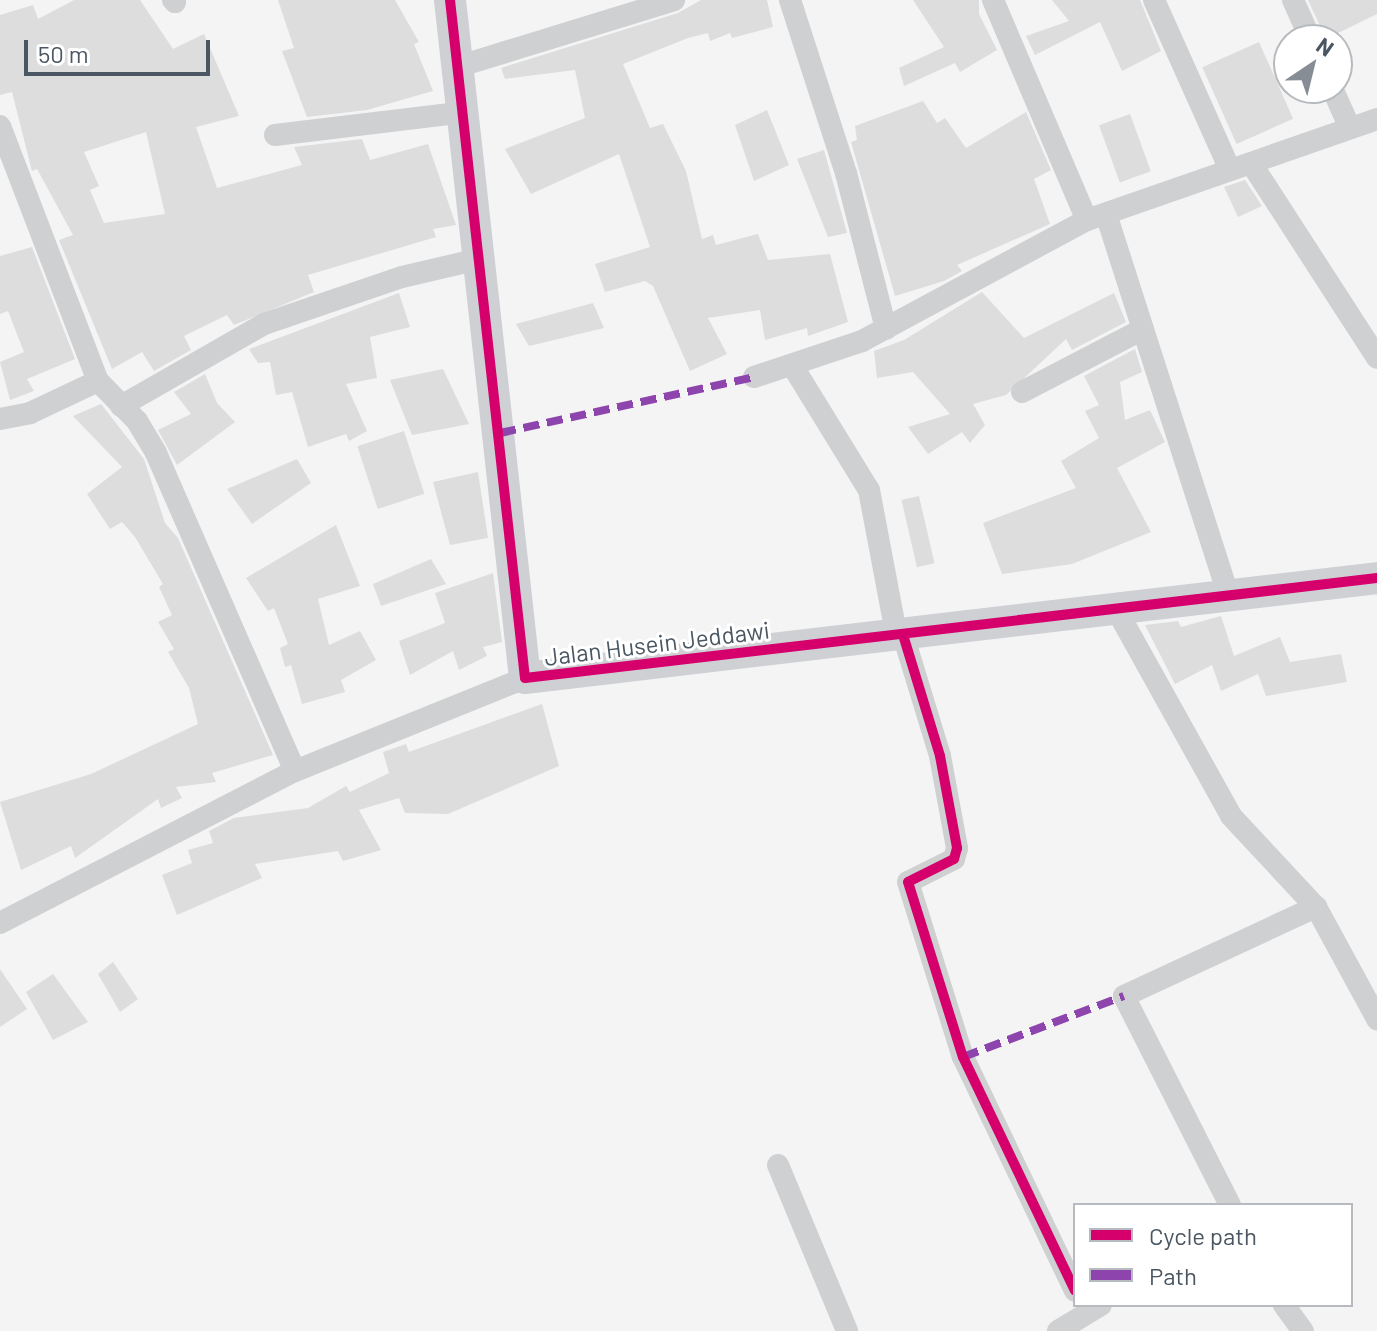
<!DOCTYPE html>
<style>
body{margin:0}
#map{position:relative;width:1377px;height:1331px;overflow:hidden;background:#f4f4f4;font-family:Barlow,sans-serif}
div>[style]{position:absolute}
[style*='--x']{left:calc(var(--x)*1px);top:calc(var(--y)*1px);width:calc(var(--w)*1px);rotate:calc(var(--a)*1deg)}
.building>*{inset:0;background:#ddddde;transform-origin:0 0}
.street>*{height:22px;margin:-11px;padding:0 11px;transform-origin:11px;border-radius:11px;background:#ced0d2}
.secondary>*{height:32px;margin:-16px;padding:0 16px;transform-origin:16px;border-radius:16px;background:#ced0d4}
.quiet>*{height:8px;margin-top:-4px;transform-origin:0;background:repeating-linear-gradient(90deg,#8e44ad 0 16px,transparent 0 24px)}
.cycleway>*{height:10px;margin:-5px;padding:0 5px;transform-origin:5px;border-radius:5px;background:#d6006c}
span{translate:-50% -50%;white-space:nowrap;text-align:center;line-height:1.15;-webkit-text-stroke:6px #fff;paint-order:stroke}
.street-label{font-size:24px;color:#4a5661}
.legend{position:absolute;left:1073px;top:1203px;width:280px;height:104px;box-sizing:border-box;background:#fff;border:2px solid #b7bbc0;margin:0;padding:10px 14px;list-style:none;font-size:24px;color:#4a5661}
.legend li{display:flex;align-items:center;gap:16px;height:40px}
.legend b{width:40px;border:2px solid #b7bbc0}
.north{position:absolute;left:1273px;top:24px;width:80px;height:80px;box-sizing:border-box;background:#fff;border:2px solid #b7bbc0;border-radius:50%;rotate:35deg;font-size:22px;font-weight:700;line-height:32px;text-align:center;color:#4a5661}
.north::after{content:'';display:block;margin:auto;width:28px;height:36px;background:#868d94;clip-path:polygon(50% 0,100% 100%,50% 72%,0 100%)}
.scale{position:absolute;left:24px;top:40px;width:186px;height:36px;box-sizing:border-box;border:4px solid #4a5661;border-top:0;padding-left:10px;font-size:24px;line-height:28px;white-space:nowrap;color:#4a5661;-webkit-text-stroke:6px #fff;paint-order:stroke}
</style>
<div id="map">
<div class="building">
<div style="clip-path:polygon(evenodd,74px 0,140px 0,173px 49px,204px 34px,239px 116px,196px 127px,217px 188px,302px 165px,294px 147px,362px 139px,370px 160px,428px 144px,456px 225px,433px 229px,436px 237px,308px 275px,314px 292px,234px 325px,227px 315px,184px 336px,191px 350px,154px 371px,142px 352px,112px 369px,59px 240px,73px 235px,37px 169px,32px 171px,12px 92px,0 95px,0 15px,33px 5px,38px 19px,74px 0,146px 132px,165px 214px,104px 223px,90px 190px,99px 186px,84px 152px,146px 132px)"></div>
<div style="clip-path:polygon(278px 0,395px 0,419px 42px,414px 44px,433px 91px,367px 110px,307px 117px,282px 51px,294px 48px)"></div>
<div style="clip-path:polygon(701px 0,767px 0,773px 27px,732px 38px,730px 33px,710px 41px,708px 33px,688px 38px,623px 64px,650px 128px,663px 124px,686px 171px,702px 239px,713px 235px,716px 245px,758px 234px,768px 260px,830px 254px,848px 322px,808px 336px,807px 328px,765px 340px,760px 310px,708px 318px,727px 354px,690px 371px,653px 286px,645px 281px,605px 292px,595px 264px,650px 247px,619px 154px,531px 194px,505px 149px,585px 118px,575px 70px,505px 79px,501px 68px,678px 13px)"></div>
<div style="clip-path:polygon(913px 0,979px 0,979px 14px,997px 50px,960px 72px,955px 63px,904px 86px,899px 68px,944px 47px)"></div>
<div style="clip-path:polygon(1052px 0,1140px 0,1161px 51px,1122px 71px,1100px 22px,1035px 55px,1026px 36px,1069px 21px)"></div>
<div style="clip-path:polygon(1308px 0,1377px 0,1377px 14px,1326px 39px)"></div>
<div style="left:1259px;top:42px;width:84px;height:62px;rotate:66deg"></div>
<div style="clip-path:polygon(923px 101px,937px 123px,945px 118px,966px 148px,1026px 112px,1051px 170px,1034px 179px,1050px 224px,957px 265px,962px 271px,944px 281px,895px 296px,851px 142px,857px 140px,855px 126px)"></div>
<div style="clip-path:polygon(767px 110px,789px 165px,754px 181px,735px 125px)"></div>
<div style="left:1130px;top:114px;width:61px;height:33px;rotate:70deg"></div>
<div style="clip-path:polygon(824px 150px,847px 233px,828px 237px,797px 159px)"></div>
<div style="clip-path:polygon(1245px 180px,1262px 206px,1238px 217px,1224px 187px)"></div>
<div style="clip-path:polygon(32px 247px,75px 359px,27px 379px,34px 391px,10px 400px,0 362px,24px 352px,8px 311px,0 314px,0 256px)"></div>
<div style="clip-path:polygon(982px 292px,1024px 338px,1114px 293px,1126px 322px,1072px 350px,1066px 339px,1006px 395px,973px 404px,985px 425px,970px 443px,962px 432px,928px 454px,908px 427px,950px 414px,913px 372px,877px 378px,874px 351px,904px 340px)"></div>
<div style="clip-path:polygon(399px 293px,410px 327px,370px 337px,377px 378px,346px 384px,367px 431px,349px 441px,346px 434px,308px 447px,292px 392px,276px 395px,270px 362px,258px 363px,249px 349px)"></div>
<div style="clip-path:polygon(593px 303px,604px 328px,529px 346px,516px 324px)"></div>
<div style="clip-path:polygon(1135px 349px,1142px 372px,1120px 382px,1125px 420px,1150px 410px,1165px 442px,1117px 468px,1151px 532px,1072px 564px,1002px 574px,983px 523px,1076px 488px,1061px 461px,1099px 438px,1085px 411px,1099px 405px,1084px 376px)"></div>
<div style="clip-path:polygon(443px 369px,469px 424px,412px 435px,390px 380px)"></div>
<div style="clip-path:polygon(205px 374px,217px 403px,235px 422px,177px 465px,158px 430px,191px 414px,174px 392px)"></div>
<div style="clip-path:polygon(101px 404px,144px 459px,165px 523px,178px 538px,273px 755px,212px 773px,216px 782px,176px 787px,182px 798px,161px 808px,158px 799px,75px 858px,71px 846px,21px 870px,0 802px,91px 774px,198px 724px,189px 688px,168px 652px,174px 649px,158px 622px,172px 615px,159px 587px,163px 584px,135px 537px,122px 522px,110px 529px,87px 494px,122px 467px,73px 416px)"></div>
<div style="left:404px;top:431px;width:66px;height:49px;rotate:72deg"></div>
<div style="clip-path:polygon(297px 459px,311px 483px,252px 524px,227px 489px)"></div>
<div style="clip-path:polygon(478px 472px,488px 538px,450px 545px,433px 482px)"></div>
<div style="left:919px;top:496px;width:69px;height:18px;rotate:77deg"></div>
<div style="clip-path:polygon(336px 525px,360px 586px,318px 599px,329px 645px,360px 631px,376px 660px,341px 680px,345px 692px,302px 704px,291px 665px,285px 667px,280px 648px,288px 644px,274px 608px,268px 611px,246px 578px)"></div>
<div style="clip-path:polygon(431px 559px,446px 584px,381px 606px,373px 584px)"></div>
<div style="clip-path:polygon(493px 573px,502px 642px,483px 647px,487px 656px,459px 670px,453px 651px,410px 675px,399px 641px,445px 623px,435px 593px)"></div>
<div style="clip-path:polygon(1221px 616px,1234px 656px,1280px 637px,1290px 662px,1341px 654px,1347px 682px,1266px 696px,1258px 674px,1221px 691px,1212px 665px,1175px 684px,1145px 625px,1178px 621px,1181px 627px)"></div>
<div style="clip-path:polygon(542px 704px,559px 766px,448px 814px,405px 813px,399px 798px,359px 810px,381px 850px,343px 861px,338px 851px,255px 864px,262px 878px,177px 915px,162px 875px,192px 863px,188px 850px,213px 843px,209px 831px,234px 818px,308px 808px,346px 786px,350px 792px,389px 773px,383px 752px,406px 744px,409px 752px)"></div>
<div style="clip-path:polygon(113px 962px,138px 999px,120px 1012px,98px 974px)"></div>
<div style="clip-path:polygon(0 969px,27px 1009px,0 1027px)"></div>
<div style="clip-path:polygon(53px 974px,88px 1022px,53px 1040px,26px 992px)"></div>
</div>
<div class="street">
<div style="--x:173;--y:0;--w:3;--a:45"></div>
<div style="--x:790;--y:0;--w:182;--a:72.1"></div>
<div style="--x:846;--y:173;--w:161;--a:75.6"></div>
<div style="--x:993;--y:0;--w:239;--a:66.9"></div>
<div style="--x:1154;--y:0;--w:186;--a:65.9"></div>
<div style="--x:1293;--y:0;--w:44;--a:65.8"></div>
<div style="--x:460;--y:66;--w:224;--a:-17.1"></div>
<div style="--x:1332;--y:88;--w:44;--a:65.8"></div>
<div style="--x:0;--y:126;--w:273;--a:69"></div>
<div style="--x:98;--y:381;--w:56;--a:45.7"></div>
<div style="--x:137;--y:421;--w:37;--a:59"></div>
<div style="--x:156;--y:453;--w:347;--a:66.4"></div>
<div style="--x:275;--y:135;--w:191;--a:-6.9"></div>
<div style="--x:1251;--y:163;--w:232;--a:57.1"></div>
<div style="--x:1106;--y:214;--w:402;--a:72.2"></div>
<div style="--x:792;--y:365;--w:147;--a:58.4"></div>
<div style="--x:869;--y:490;--w:151;--a:79.3"></div>
<div style="--x:754;--y:377;--w:114;--a:-18.4"></div>
<div style="--x:862;--y:341;--w:255;--a:-28.3"></div>
<div style="--x:1087;--y:220;--w:307;--a:-19.2"></div>
<div style="--x:1022;--y:392;--w:136;--a:-27.5"></div>
<div style="--x:121;--y:406;--w:165;--a:-29.8"></div>
<div style="--x:264;--y:324;--w:146;--a:-18.8"></div>
<div style="--x:402;--y:277;--w:79;--a:-13.2"></div>
<div style="--x:0;--y:419;--w:31;--a:-11"></div>
<div style="--x:30;--y:413;--w:75;--a:-25.2"></div>
<div style="--x:1116;--y:609;--w:237;--a:60.9"></div>
<div style="--x:1231;--y:816;--w:125;--a:47"></div>
<div style="--x:1316;--y:907;--w:128;--a:61.4"></div>
<div style="--x:904;--y:638;--w:123;--a:73"></div>
<div style="--x:940;--y:756;--w:94;--a:79.5"></div>
<div style="--x:957;--y:848;--w:11;--a:105"></div>
<div style="--x:954;--y:859;--w:51;--a:153.4"></div>
<div style="--x:908;--y:882;--w:183;--a:72.6"></div>
<div style="--x:963;--y:1057;--w:259;--a:64.4"></div>
<div style="--x:0;--y:923;--w:332;--a:-27.3"></div>
<div style="--x:295;--y:771;--w:248;--a:-22"></div>
<div style="--x:778;--y:1165;--w:180;--a:67.4"></div>
<div style="--x:1230;--y:1205;--w:234;--a:-116.9"></div>
<div style="--x:1124;--y:996;--w:212;--a:-24.9"></div>
<div style="--x:1284;--y:1305;--w:32;--a:54"></div>
<div style="--x:1058;--y:1331;--w:50;--a:-31.2"></div>
</div>
<div class="secondary">
<div style="--x:450;--y:0;--w:682;--a:83.69"></div>
<div style="--x:525;--y:678;--w:858;--a:-6.69"></div>
</div>
<div class="quiet">
<div style="--x:500;--y:433;--w:260;--a:-12.4"></div>
<div style="--x:963;--y:1057;--w:172;--a:-20.8"></div>
</div>
<div class="cycleway">
<div style="--x:450;--y:0;--w:682;--a:83.69"></div>
<div style="--x:525;--y:678;--w:858;--a:-6.69"></div>
<div style="--x:904;--y:638;--w:123;--a:73"></div>
<div style="--x:940;--y:756;--w:94;--a:79.5"></div>
<div style="--x:957;--y:848;--w:11;--a:105"></div>
<div style="--x:954;--y:859;--w:51;--a:153.4"></div>
<div style="--x:908;--y:882;--w:183;--a:72.6"></div>
<div style="--x:963;--y:1057;--w:259;--a:64.4"></div>
</div>
<div class="street-label">
<span style="left:657px;top:643px;rotate:-7deg">Jalan Husein Jeddawi</span>
</div>
<ul class="legend">
<li><b style="height:10px;background:#d6006c"></b>Cycle path</li>
<li><b style="height:10px;background:#8e44ad"></b>Path</li>
</ul>
<div class="north">N</div>
<div class="scale">50 m</div>
</div>
